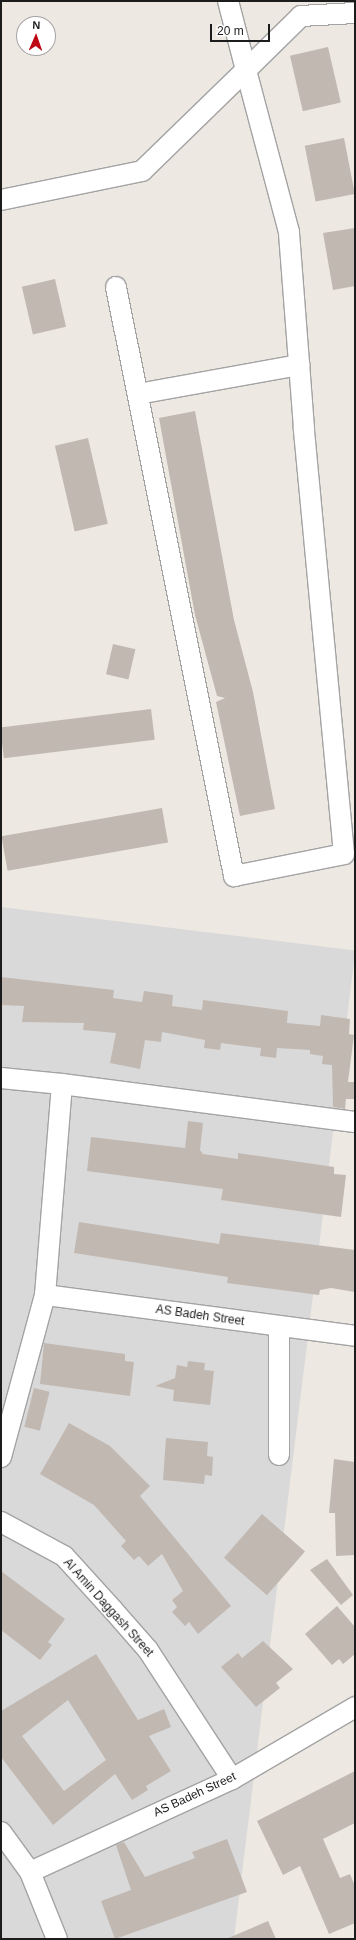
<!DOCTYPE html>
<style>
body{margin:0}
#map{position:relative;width:356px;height:1940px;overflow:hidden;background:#ede8e2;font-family:Arial,sans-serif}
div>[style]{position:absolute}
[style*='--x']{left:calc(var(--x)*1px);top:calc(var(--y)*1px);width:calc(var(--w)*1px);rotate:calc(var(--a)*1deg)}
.residential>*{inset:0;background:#dad9d9;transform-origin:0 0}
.building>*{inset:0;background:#c1b8b2;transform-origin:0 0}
.roads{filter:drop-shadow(1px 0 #a3a3a3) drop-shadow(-1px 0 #a3a3a3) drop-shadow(0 1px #a3a3a3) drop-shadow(0 -1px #a3a3a3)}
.minor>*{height:20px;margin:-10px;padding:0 10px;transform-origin:10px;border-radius:10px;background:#fff}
span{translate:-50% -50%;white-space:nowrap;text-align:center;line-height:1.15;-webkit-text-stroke:3px #fff;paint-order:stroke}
.street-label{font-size:12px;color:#1c1c1c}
.frame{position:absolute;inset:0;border:2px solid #1c1c1c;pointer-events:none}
.north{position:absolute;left:16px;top:16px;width:40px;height:40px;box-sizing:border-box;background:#fff;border:1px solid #a4a4a4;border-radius:50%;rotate:2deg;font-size:11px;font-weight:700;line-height:16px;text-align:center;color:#1c1c1c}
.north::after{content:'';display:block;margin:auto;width:14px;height:18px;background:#be0914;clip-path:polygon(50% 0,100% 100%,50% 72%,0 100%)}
.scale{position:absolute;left:210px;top:24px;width:60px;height:18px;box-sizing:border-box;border:2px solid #1c1c1c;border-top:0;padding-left:5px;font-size:12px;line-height:14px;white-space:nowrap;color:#1c1c1c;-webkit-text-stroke:3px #fff;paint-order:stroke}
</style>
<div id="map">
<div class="residential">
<div style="left:1px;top:907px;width:357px;height:1032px;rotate:7deg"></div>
</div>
<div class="building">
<div style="left:328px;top:47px;width:57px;height:39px;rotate:77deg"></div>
<div style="left:344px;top:138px;width:57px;height:40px;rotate:79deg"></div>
<div style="clip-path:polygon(355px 228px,355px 286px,333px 290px,323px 233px)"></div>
<div style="left:55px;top:279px;width:49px;height:34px;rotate:77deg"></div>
<div style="clip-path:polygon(195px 411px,234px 620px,253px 692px,275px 809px,240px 816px,216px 702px,225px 698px,217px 696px,195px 615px,159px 418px)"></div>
<div style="left:88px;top:438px;width:88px;height:34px;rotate:77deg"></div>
<div style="left:113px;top:644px;width:23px;height:31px;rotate:13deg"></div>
<div style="left:151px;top:709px;width:31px;height:152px;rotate:83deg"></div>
<div style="left:162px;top:808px;width:35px;height:163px;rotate:80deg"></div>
<div style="clip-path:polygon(1px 977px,114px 990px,113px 998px,142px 1002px,144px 991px,173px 995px,172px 1006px,202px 1010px,203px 1000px,288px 1011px,287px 1023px,320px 1026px,321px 1015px,350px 1019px,349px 1034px,354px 1035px,348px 1082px,354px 1082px,354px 1099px,346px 1099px,345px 1109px,333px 1107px,332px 1065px,322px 1064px,323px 1056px,310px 1054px,310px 1050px,277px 1048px,276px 1058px,260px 1056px,261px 1048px,221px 1043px,220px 1050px,204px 1048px,205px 1040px,162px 1032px,161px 1042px,145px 1040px,140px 1069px,110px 1063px,116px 1033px,83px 1030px,84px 1023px,22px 1022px,24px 1006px,1px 1005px)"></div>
<div style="clip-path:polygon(188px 1121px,203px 1123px,200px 1150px,203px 1154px,238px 1159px,238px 1153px,334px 1167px,334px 1174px,346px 1175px,341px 1217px,221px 1200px,223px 1189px,87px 1171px,91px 1137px,185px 1148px)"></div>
<div style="clip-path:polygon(79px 1222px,219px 1244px,221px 1233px,355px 1250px,355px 1292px,331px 1288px,320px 1290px,319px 1295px,227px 1283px,228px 1277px,74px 1253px)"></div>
<div style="clip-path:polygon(44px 1343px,125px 1354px,125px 1361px,134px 1362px,130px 1396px,40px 1384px)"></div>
<div style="clip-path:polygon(188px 1361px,205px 1363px,204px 1370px,214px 1371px,210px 1405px,173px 1401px,174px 1390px,155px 1386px,175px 1378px,177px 1365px,187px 1367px)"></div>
<div style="left:34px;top:1388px;width:16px;height:40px;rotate:14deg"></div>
<div style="clip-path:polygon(69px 1423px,110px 1446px,150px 1486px,140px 1496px,231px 1606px,198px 1634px,189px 1622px,185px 1626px,172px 1612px,177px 1607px,172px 1600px,183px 1591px,162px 1554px,148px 1566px,139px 1556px,134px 1560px,121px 1546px,126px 1541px,94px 1505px,40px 1474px)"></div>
<div style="clip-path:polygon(166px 1438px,208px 1442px,207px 1456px,213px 1457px,212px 1476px,205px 1475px,204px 1484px,163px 1480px)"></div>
<div style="clip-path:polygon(334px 1459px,355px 1462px,355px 1555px,336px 1556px,335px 1513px,329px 1513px)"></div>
<div style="left:262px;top:1514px;width:57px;height:58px;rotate:41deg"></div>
<div style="clip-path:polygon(327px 1559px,353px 1595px,341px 1605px,310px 1570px)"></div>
<div style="clip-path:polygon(1px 1571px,65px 1619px,48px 1642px,52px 1645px,40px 1660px,1px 1630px)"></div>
<div style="clip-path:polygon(337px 1606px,355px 1627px,355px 1654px,343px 1664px,339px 1659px,332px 1665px,305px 1634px)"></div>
<div style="clip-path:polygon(263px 1641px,293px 1669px,276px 1683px,280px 1688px,256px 1707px,221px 1667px,238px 1653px,242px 1658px)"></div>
<div style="clip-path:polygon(evenodd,96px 1654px,138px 1720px,164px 1709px,171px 1727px,149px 1736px,171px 1771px,146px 1786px,148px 1790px,132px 1800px,115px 1774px,53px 1825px,1px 1757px,1px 1711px,96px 1654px,68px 1700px,106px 1760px,64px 1791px,22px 1736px,68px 1700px)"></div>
<div style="clip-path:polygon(355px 1771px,355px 1823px,323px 1839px,340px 1878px,350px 1874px,355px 1886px,355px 1923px,329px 1934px,300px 1866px,283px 1875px,257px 1821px)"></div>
<div style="clip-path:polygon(227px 1839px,247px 1892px,115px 1939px,101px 1901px,131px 1890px,116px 1845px,124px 1842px,145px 1877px,195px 1858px,192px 1852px)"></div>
<div style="clip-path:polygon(268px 1921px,276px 1939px,226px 1939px)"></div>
</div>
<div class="roads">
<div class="minor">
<div style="--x:1;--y:200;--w:144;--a:-11.6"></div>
<div style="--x:142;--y:171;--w:145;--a:-44.2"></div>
<div style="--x:246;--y:70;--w:71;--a:-104.6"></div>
<div style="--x:116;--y:287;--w:601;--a:78.67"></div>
<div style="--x:234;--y:876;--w:112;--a:-11.3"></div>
<div style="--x:344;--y:854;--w:428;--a:-95.4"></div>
<div style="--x:304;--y:428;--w:197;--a:-94.4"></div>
<div style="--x:289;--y:232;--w:168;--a:-104.9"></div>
<div style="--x:246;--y:70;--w:77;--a:-44.5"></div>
<div style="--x:301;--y:16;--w:54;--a:-3.2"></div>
<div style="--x:138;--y:394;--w:164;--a:-10.2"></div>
<div style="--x:1;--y:1078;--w:61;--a:5.6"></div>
<div style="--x:62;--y:1084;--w:212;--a:94.6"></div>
<div style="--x:45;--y:1295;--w:168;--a:105.2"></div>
<div style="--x:62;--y:1084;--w:295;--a:7.4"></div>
<div style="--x:45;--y:1295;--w:313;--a:7.5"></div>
<div style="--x:279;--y:1455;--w:128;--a:-90"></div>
<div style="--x:1;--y:1522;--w:72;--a:28.4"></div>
<div style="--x:64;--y:1556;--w:73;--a:47.8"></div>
<div style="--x:113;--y:1610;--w:53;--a:48.8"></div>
<div style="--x:148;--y:1650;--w:154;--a:56.9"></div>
<div style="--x:1;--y:1832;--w:49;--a:54.1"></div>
<div style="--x:30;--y:1872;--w:72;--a:68.1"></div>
<div style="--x:30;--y:1872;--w:222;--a:-24.7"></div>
<div style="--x:232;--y:1779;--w:143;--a:-30.3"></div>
</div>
</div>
<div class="street-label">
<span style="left:200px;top:1316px;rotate:8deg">AS Badeh Street</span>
<span style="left:108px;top:1608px;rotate:48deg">Al Amin Daggash Street</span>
<span style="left:195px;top:1795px;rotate:-25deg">AS Badeh Street</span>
</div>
<div class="frame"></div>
<div class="north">N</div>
<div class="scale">20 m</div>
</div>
